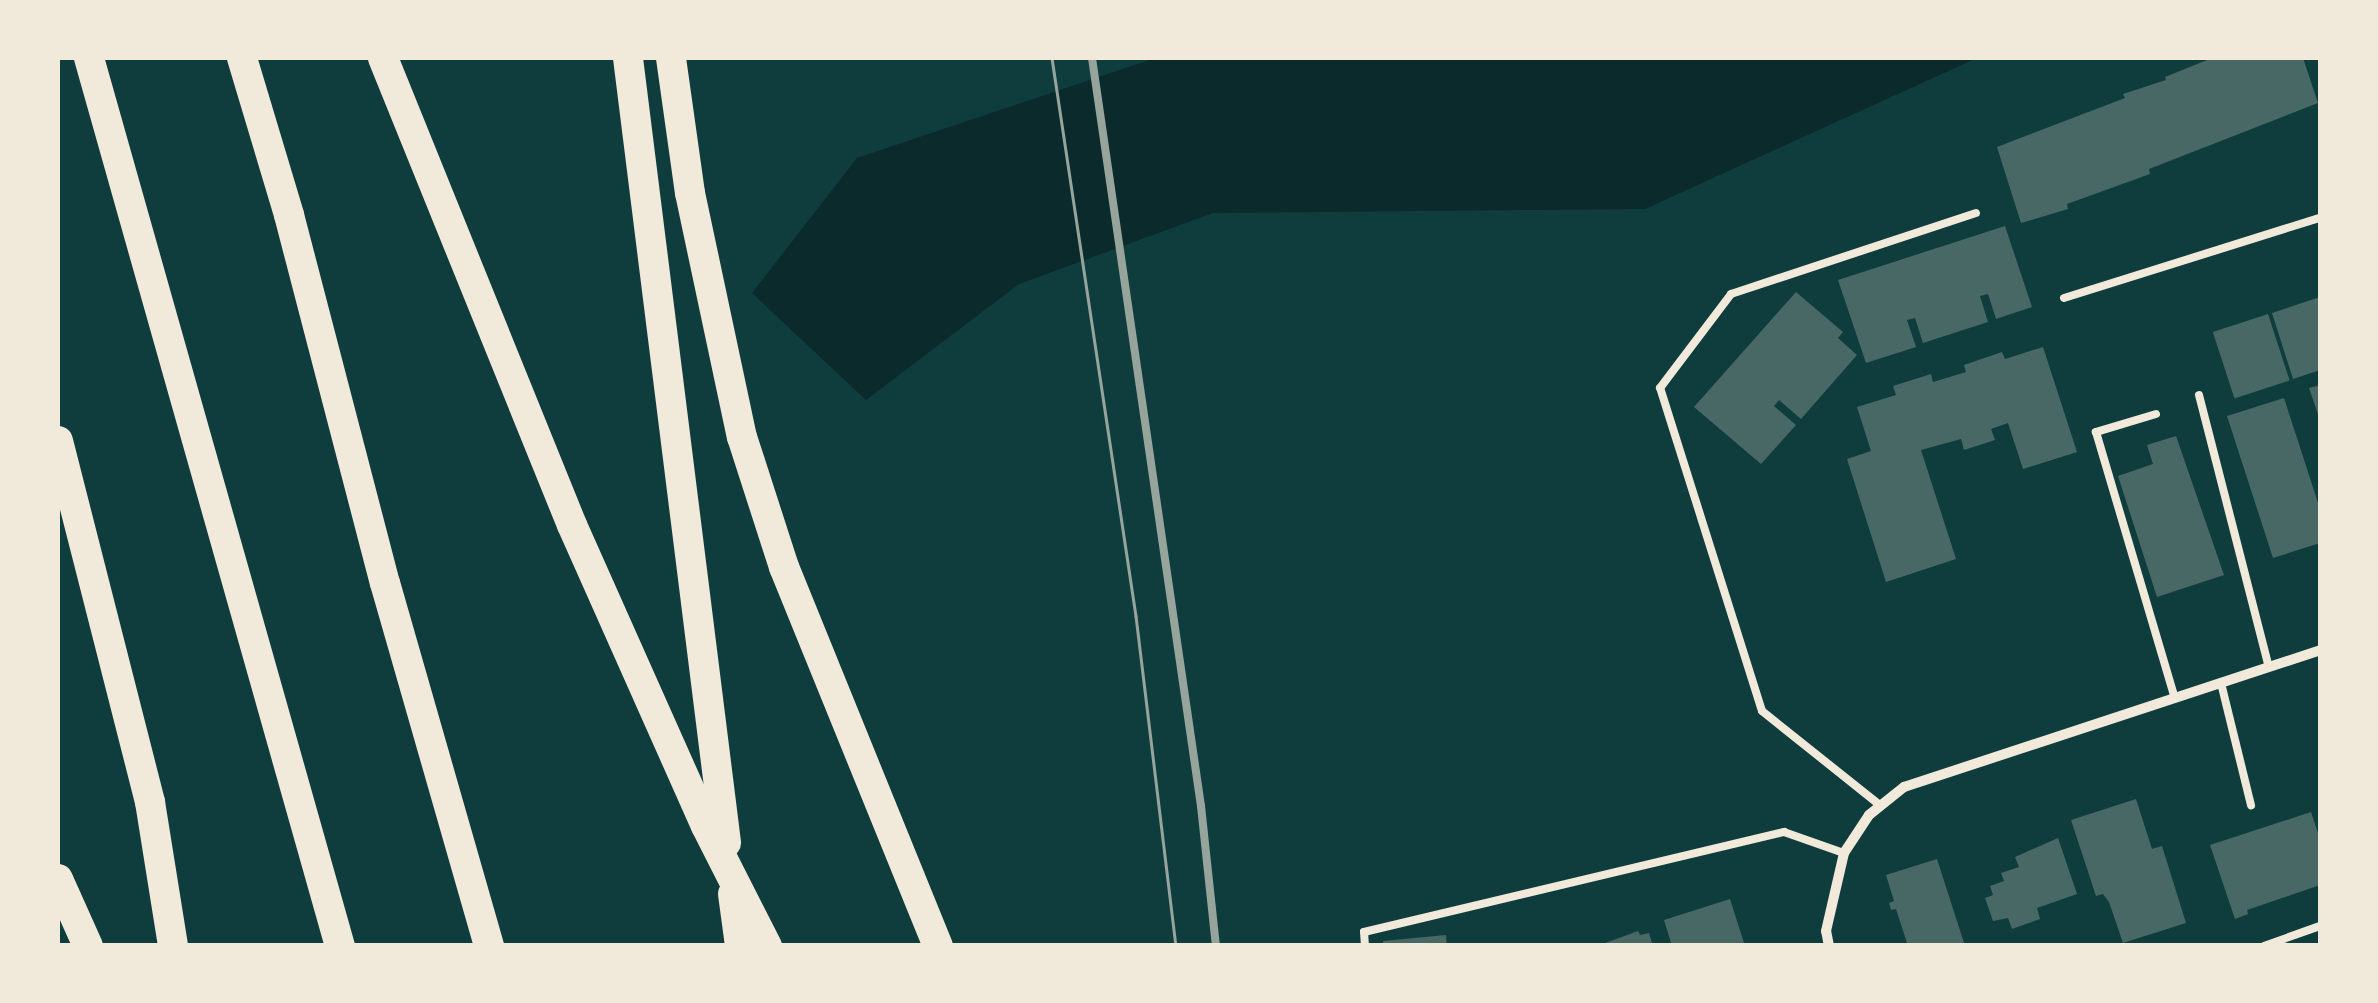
<!DOCTYPE html>
<style>
body{margin:0}
#map{position:relative;width:2378px;height:1003px;overflow:hidden;background:#0f3d3e;font-family:"IBM Plex Sans",sans-serif}
div>[style]{position:absolute}
[style*='--x']{left:calc(var(--x)*1px);top:calc(var(--y)*1px);width:calc(var(--w)*1px);rotate:calc(var(--a)*1deg)}
.water>*{inset:0;background:#0a2a2b}
.building>*{inset:0;background:#486865;transform-origin:0 0}
.service>*{height:8px;margin:-4px;padding:0 4px;transform-origin:4px;border-radius:4px;background:#f1e9da}
.minor>*{height:10px;margin:-5px;padding:0 5px;transform-origin:5px;border-radius:5px;background:#f1e9da}
.motorway>*{height:30px;margin:-15px;padding:0 15px;transform-origin:15px;border-radius:15px;background:#f1e9da}
.tram>*{height:2.5px;margin:-1.25px;padding:0 1.25px;transform-origin:1.25px;border-radius:1.25px;background:#97a49c}
.rail>*{height:8px;margin:-4px;padding:0 4px;transform-origin:4px;border-radius:4px;background:#97a49c}
span{translate:-50% -50%;white-space:nowrap;text-align:center;line-height:1.15;-webkit-text-stroke:9px #f1e9da;paint-order:stroke}
.frame{position:absolute;inset:0;border:60px solid #f1e9da;pointer-events:none}
</style>
<div id="map">
<div class="water">
<div style="clip-path:polygon(1155px 58px,1977px 58px,1645px 209px,1213px 213px,1019px 284px,866px 400px,752px 293px,857px 158px)"></div>
</div>
<div class="building">
<div style="clip-path:polygon(2212px 58px,2303px 58px,2318px 103px,2149px 169px,2150px 174px,2067px 204px,2068px 209px,2021px 223px,1997px 147px,2125px 98px,2123px 94px,2166px 80px,2165px 77px)"></div>
<div style="clip-path:polygon(2005px 226px,2032px 307px,1996px 319px,1988px 294px,1980px 296px,1988px 322px,1923px 343px,1915px 318px,1907px 320px,1916px 347px,1866px 363px,1838px 280px)"></div>
<div style="clip-path:polygon(1796px 292px,1843px 332px,1838px 338px,1857px 355px,1801px 419px,1779px 400px,1774px 406px,1796px 425px,1761px 464px,1694px 407px)"></div>
<div style="clip-path:polygon(2320px 297px,2320px 370px,2293px 379px,2272px 313px)"></div>
<div style="left:2268px;top:314px;width:70px;height:58px;rotate:72deg"></div>
<div style="clip-path:polygon(2043px 347px,2077px 452px,2023px 469px,2008px 423px,1991px 429px,1995px 440px,1964px 450px,1961px 439px,1921px 450px,1956px 559px,1886px 582px,1847px 459px,1871px 451px,1857px 407px,1896px 395px,1893px 386px,1931px 374px,1933px 382px,1966px 372px,1964px 365px,2002px 352px,2005px 359px)"></div>
<div style="clip-path:polygon(2320px 385px,2320px 420px,2309px 388px)"></div>
<div style="clip-path:polygon(2284px 398px,2320px 509px,2320px 543px,2273px 558px,2227px 416px)"></div>
<div style="clip-path:polygon(2176px 436px,2224px 575px,2157px 597px,2118px 476px,2153px 464px,2147px 445px)"></div>
<div style="clip-path:polygon(2136px 799px,2152px 849px,2162px 846px,2186px 923px,2123px 943px,2109px 902px,2103px 894px,2096px 896px,2071px 820px)"></div>
<div style="clip-path:polygon(2311px 812px,2320px 839px,2320px 885px,2247px 910px,2248px 914px,2235px 919px,2210px 845px)"></div>
<div style="clip-path:polygon(2058px 838px,2077px 894px,2037px 908px,2040px 919px,2012px 929px,2008px 918px,1993px 921px,1985px 898px,1993px 895px,1990px 886px,2004px 881px,2001px 873px,2019px 867px,2015px 857px)"></div>
<div style="clip-path:polygon(1937px 859px,1965px 946px,1908px 946px,1896px 909px,1891px 910px,1889px 903px,1894px 901px,1886px 875px)"></div>
<div style="clip-path:polygon(1730px 899px,1745px 946px,1672px 946px,1664px 920px)"></div>
<div style="clip-path:polygon(1638px 931px,1640px 935px,1649px 933px,1653px 946px,1597px 946px)"></div>
<div style="clip-path:polygon(1446px 935px,1447px 946px,1383px 946px,1383px 941px)"></div>
</div>
<div class="service">
<div style="--x:2064;--y:298;--w:268;--a:-17.4"></div>
<div style="--x:2199;--y:395;--w:281;--a:75.6"></div>
<div style="--x:2156;--y:414;--w:63;--a:163.3"></div>
<div style="--x:2096;--y:432;--w:277;--a:73.5"></div>
<div style="--x:2221;--y:683;--w:126;--a:76.2"></div>
<div style="--x:1881;--y:806;--w:152;--a:-141.4"></div>
<div style="--x:1762;--y:711;--w:339;--a:-107.5"></div>
<div style="--x:1660;--y:388;--w:118;--a:-52.9"></div>
<div style="--x:1731;--y:294;--w:258;--a:-18.3"></div>
<div style="--x:1365;--y:946;--w:14;--a:-94"></div>
<div style="--x:1364;--y:932;--w:432;--a:-13.4"></div>
<div style="--x:1784;--y:832;--w:64;--a:19.3"></div>
<div style="--x:2264;--y:946;--w:59;--a:-19.7"></div>
</div>
<div class="minor">
<div style="--x:1829;--y:946;--w:15;--a:-101"></div>
<div style="--x:1826;--y:931;--w:80;--a:-77"></div>
<div style="--x:1844;--y:853;--w:45;--a:-56.7"></div>
<div style="--x:1869;--y:815;--w:45;--a:-38.7"></div>
<div style="--x:1904;--y:787;--w:438;--a:-18.2"></div>
</div>
<div class="motorway">
<div style="--x:89;--y:58;--w:923;--a:74.22"></div>
<div style="--x:242;--y:58;--w:164;--a:73.3"></div>
<div style="--x:289;--y:215;--w:380;--a:75.4"></div>
<div style="--x:385;--y:583;--w:378;--a:74"></div>
<div style="--x:383;--y:58;--w:504;--a:67.97"></div>
<div style="--x:572;--y:525;--w:329;--a:66"></div>
<div style="--x:706;--y:826;--w:135;--a:63.1"></div>
<div style="--x:628;--y:58;--w:791;--a:82.88"></div>
<div style="--x:671;--y:58;--w:136;--a:82"></div>
<div style="--x:690;--y:193;--w:249;--a:78"></div>
<div style="--x:742;--y:437;--w:137;--a:72.1"></div>
<div style="--x:784;--y:567;--w:409;--a:67.9"></div>
<div style="--x:58;--y:441;--w:373;--a:75.7"></div>
<div style="--x:150;--y:802;--w:146;--a:80.9"></div>
<div style="--x:58;--y:879;--w:73;--a:65.9"></div>
<div style="--x:733;--y:894;--w:52;--a:82.3"></div>
</div>
<div class="tram">
<div style="--x:1052;--y:58;--w:564;--a:81.44"></div>
<div style="--x:1136;--y:616;--w:332;--a:83.1"></div>
</div>
<div class="rail">
<div style="--x:1092;--y:58;--w:756;--a:81.71"></div>
<div style="--x:1201;--y:806;--w:141;--a:83.9"></div>
</div>
<div class="frame"></div>
</div>
